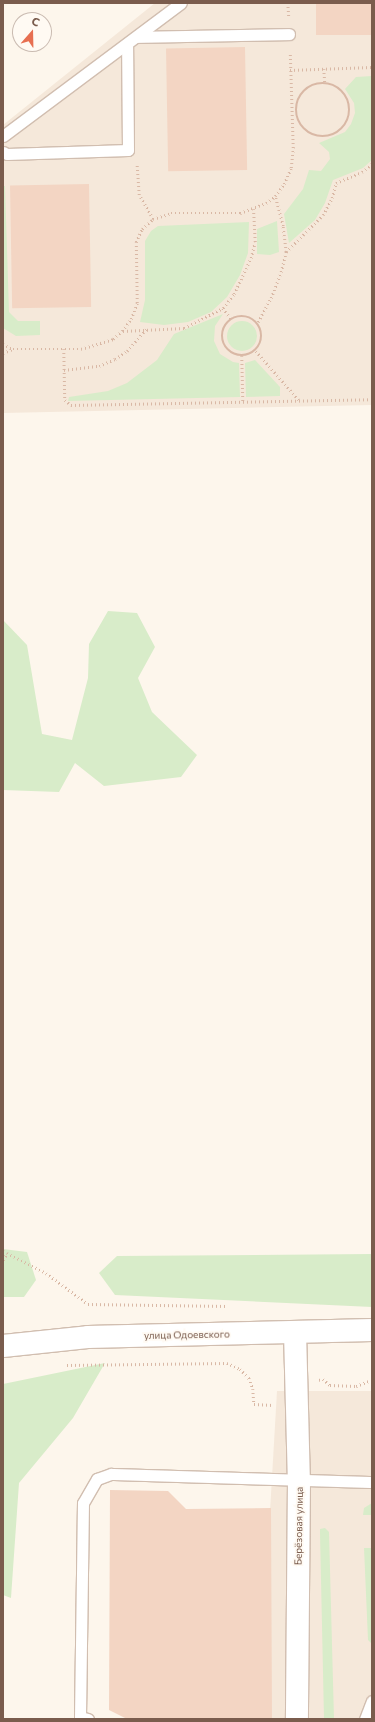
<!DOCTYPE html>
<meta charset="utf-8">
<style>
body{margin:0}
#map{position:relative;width:375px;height:1722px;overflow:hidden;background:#fdf6ec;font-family:Commissioner,sans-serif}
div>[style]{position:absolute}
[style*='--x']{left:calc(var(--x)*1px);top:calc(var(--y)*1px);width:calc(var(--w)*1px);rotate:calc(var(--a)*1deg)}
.residential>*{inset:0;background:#f5e8da}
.green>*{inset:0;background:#d8ecc9}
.round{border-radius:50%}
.building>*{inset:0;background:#f3d5c3;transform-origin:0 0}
.path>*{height:2.5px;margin-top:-1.25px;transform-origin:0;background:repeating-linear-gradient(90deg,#d9b8a5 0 1px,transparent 0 4px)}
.path>.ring{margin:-1.25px;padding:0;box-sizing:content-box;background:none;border:2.5px solid #d9b8a5;border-radius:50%}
.roads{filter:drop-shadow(1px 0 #d1beb0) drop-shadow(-1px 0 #d1beb0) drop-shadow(0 1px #d1beb0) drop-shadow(0 -1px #d1beb0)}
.lane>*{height:11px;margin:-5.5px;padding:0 5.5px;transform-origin:5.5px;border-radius:5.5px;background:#fff}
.street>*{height:22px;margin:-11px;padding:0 11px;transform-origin:11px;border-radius:11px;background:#fff}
.secondary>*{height:22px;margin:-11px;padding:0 11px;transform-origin:11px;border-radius:11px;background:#fff}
span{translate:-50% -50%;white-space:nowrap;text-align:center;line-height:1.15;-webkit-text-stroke:3.5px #fffaf3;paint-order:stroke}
.street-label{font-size:10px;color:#7a5c4d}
.frame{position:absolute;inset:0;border:4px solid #7a5c4d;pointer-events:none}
.north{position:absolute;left:12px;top:12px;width:40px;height:40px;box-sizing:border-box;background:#fffaf3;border:1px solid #cabbb1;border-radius:50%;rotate:20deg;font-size:11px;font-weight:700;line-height:16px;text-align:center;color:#7a5c4d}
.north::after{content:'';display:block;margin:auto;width:14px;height:18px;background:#e76f51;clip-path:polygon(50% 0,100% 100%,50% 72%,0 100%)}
</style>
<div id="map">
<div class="residential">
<div style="clip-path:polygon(155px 3px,372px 3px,372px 405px,3px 413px,3px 125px)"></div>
<div style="clip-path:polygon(277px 1391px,372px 1391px,372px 1719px,258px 1719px)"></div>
</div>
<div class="green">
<div style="clip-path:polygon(372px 76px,372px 160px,363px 168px,333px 180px,325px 203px,315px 220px,289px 243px,284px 214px,303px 189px,309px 170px,321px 171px,330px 159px,329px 152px,319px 143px,345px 132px,351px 124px,355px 113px,354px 103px,345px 89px,356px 77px)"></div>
<div style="clip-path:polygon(3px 186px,5px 186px,9px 312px,18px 321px,40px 321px,40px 335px,16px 336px,3px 328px)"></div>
<div style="clip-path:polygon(277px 221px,279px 252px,270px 255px,257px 254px,257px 229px)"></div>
<div style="clip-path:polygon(249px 222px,248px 253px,240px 275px,227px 297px,211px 312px,188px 322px,164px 325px,140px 322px,145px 300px,145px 241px,151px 231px,158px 226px)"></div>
<div style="clip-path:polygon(223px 314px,215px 326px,214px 341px,220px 354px,233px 362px,239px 363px,240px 397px,68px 401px,69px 397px,108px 391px,127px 383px,157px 360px,174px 334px)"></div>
<div class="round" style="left:227px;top:321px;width:30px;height:30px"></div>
<div style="clip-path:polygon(255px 360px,280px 387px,280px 396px,246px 397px,245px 363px)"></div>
<div style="clip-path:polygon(108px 611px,137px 613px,155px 647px,138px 678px,152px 712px,197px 755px,181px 777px,104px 786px,75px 763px,59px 792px,3px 790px,3px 620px,27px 645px,42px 734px,72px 740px,88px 678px,89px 644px)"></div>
<div style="clip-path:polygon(3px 1249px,27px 1252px,36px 1280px,24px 1297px,3px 1297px)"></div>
<div style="clip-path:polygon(372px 1254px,372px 1307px,115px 1295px,99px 1273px,117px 1256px)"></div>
<div style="clip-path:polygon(105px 1363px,73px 1418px,19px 1483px,11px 1598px,3px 1595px,3px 1384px)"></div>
<div style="clip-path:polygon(372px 1503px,372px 1515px,363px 1515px,364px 1508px)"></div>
<div style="clip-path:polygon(325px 1528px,329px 1532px,334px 1719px,324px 1719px,320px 1533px,320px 1529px)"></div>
<div style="clip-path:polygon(364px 1548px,372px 1548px,371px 1643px,368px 1640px)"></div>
</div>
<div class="building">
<div style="left:316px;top:3px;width:56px;height:32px"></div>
<div style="left:245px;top:47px;width:123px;height:79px;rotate:89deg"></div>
<div style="left:89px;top:184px;width:123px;height:79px;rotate:89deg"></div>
<div style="clip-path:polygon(110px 1490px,168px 1491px,186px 1509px,271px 1508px,272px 1719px,127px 1719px,109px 1710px)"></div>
</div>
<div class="path">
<div style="--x:288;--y:3;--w:14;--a:86"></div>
<div style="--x:324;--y:69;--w:14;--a:86"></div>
<div style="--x:290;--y:70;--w:82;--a:-2.1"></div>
<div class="ring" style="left:296px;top:83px;width:51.5px;height:51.5px"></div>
<div style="--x:153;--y:219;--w:19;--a:-18"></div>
<div style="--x:171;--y:213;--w:69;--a:0"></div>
<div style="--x:240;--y:213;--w:28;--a:-21"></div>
<div style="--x:266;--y:203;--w:11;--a:-38"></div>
<div style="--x:275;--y:196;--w:15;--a:-53"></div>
<div style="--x:284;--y:184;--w:17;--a:-66"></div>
<div style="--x:291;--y:168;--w:20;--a:-84"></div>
<div style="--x:293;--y:148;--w:96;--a:-91.8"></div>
<div style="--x:286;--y:252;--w:52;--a:-45"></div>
<div style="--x:323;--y:215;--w:19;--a:-62"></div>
<div style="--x:332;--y:198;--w:16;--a:-75"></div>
<div style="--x:336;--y:183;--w:28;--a:-23"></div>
<div style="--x:362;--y:172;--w:13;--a:-39"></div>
<div style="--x:223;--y:308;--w:14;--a:54"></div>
<div class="ring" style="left:222px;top:316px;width:37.5px;height:37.5px"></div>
<div style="--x:258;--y:322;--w:27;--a:-62"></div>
<div style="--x:271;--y:298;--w:28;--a:-69"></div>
<div style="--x:281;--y:272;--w:21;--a:-76"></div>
<div style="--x:286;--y:252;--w:26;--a:-97"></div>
<div style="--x:283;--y:226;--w:31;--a:-105"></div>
<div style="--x:123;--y:331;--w:61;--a:-2.8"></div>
<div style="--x:184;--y:328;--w:44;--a:-27.1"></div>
<div style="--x:223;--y:308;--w:18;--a:-52"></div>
<div style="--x:234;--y:294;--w:40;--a:-65"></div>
<div style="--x:251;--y:258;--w:16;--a:-76"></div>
<div style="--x:255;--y:242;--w:33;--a:-93"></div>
<div style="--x:3;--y:344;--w:11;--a:27"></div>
<div style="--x:13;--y:349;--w:68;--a:0"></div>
<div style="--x:81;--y:349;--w:34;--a:-17"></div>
<div style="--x:113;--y:339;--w:12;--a:-42"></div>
<div style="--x:122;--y:331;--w:15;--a:-53"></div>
<div style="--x:131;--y:319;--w:17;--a:-69"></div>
<div style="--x:137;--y:303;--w:61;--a:-90.9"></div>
<div style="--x:136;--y:242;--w:14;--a:-65"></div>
<div style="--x:142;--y:229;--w:15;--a:-42"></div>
<div style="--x:153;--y:219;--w:28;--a:-120"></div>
<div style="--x:139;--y:195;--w:30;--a:-94"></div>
<div style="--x:64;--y:349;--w:51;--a:88.9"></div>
<div style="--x:65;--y:400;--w:8;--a:40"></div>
<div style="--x:71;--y:405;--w:301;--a:-1.1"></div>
<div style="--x:256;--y:351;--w:65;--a:48.7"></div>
<div style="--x:3;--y:353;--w:11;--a:-22"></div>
<div style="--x:242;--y:356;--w:45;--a:88.7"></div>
<div style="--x:64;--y:370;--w:35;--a:-7"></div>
<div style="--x:99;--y:366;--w:17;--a:-24"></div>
<div style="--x:115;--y:359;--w:14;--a:-34"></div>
<div style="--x:127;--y:351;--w:29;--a:-49"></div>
<div style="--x:3;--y:1251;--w:4;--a:27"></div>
<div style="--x:3;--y:1260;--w:8;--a:-60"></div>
<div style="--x:7;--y:1253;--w:44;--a:27.1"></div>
<div style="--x:46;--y:1273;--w:52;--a:36.4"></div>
<div style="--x:88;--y:1304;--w:140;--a:0.8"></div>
<div style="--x:67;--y:1365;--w:160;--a:-0.7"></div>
<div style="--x:227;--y:1363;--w:14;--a:25"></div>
<div style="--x:240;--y:1369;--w:13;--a:45"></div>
<div style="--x:249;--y:1378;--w:12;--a:70"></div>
<div style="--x:253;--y:1389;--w:15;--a:86"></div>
<div style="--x:254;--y:1404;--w:19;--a:3"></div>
<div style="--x:319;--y:1380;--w:4;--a:-14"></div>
<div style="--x:323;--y:1379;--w:9;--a:41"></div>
<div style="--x:330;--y:1385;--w:26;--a:2"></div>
<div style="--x:356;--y:1386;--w:17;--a:-21"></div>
</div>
<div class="roads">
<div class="lane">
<div style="--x:137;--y:37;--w:152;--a:-1.1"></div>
<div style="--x:3;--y:136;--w:222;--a:-36.8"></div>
<div style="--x:3;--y:152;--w:4;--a:27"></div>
<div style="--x:7;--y:154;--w:121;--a:-1.9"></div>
<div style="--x:128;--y:150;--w:106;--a:-90.5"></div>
<div style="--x:88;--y:1719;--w:8;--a:-166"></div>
<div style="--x:80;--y:1717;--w:214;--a:-89.2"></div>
<div style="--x:83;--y:1503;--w:28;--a:-60"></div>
<div style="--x:97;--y:1479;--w:15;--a:-20"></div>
<div style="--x:111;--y:1474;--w:261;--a:1.8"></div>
<div style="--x:365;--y:1719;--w:19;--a:-69"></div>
</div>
<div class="street">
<div style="--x:295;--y:1332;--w:148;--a:88.5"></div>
<div style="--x:299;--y:1480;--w:239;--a:90.5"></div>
</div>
<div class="secondary">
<div style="--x:3;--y:1346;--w:85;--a:-6"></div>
<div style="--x:88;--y:1337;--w:284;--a:-1.4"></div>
</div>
</div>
<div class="street-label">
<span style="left:187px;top:1335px;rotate:-1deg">улица Одоевского</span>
<span style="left:299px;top:1526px;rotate:-89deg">Берёзовая улица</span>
</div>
<div class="frame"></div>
<div class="north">С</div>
</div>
